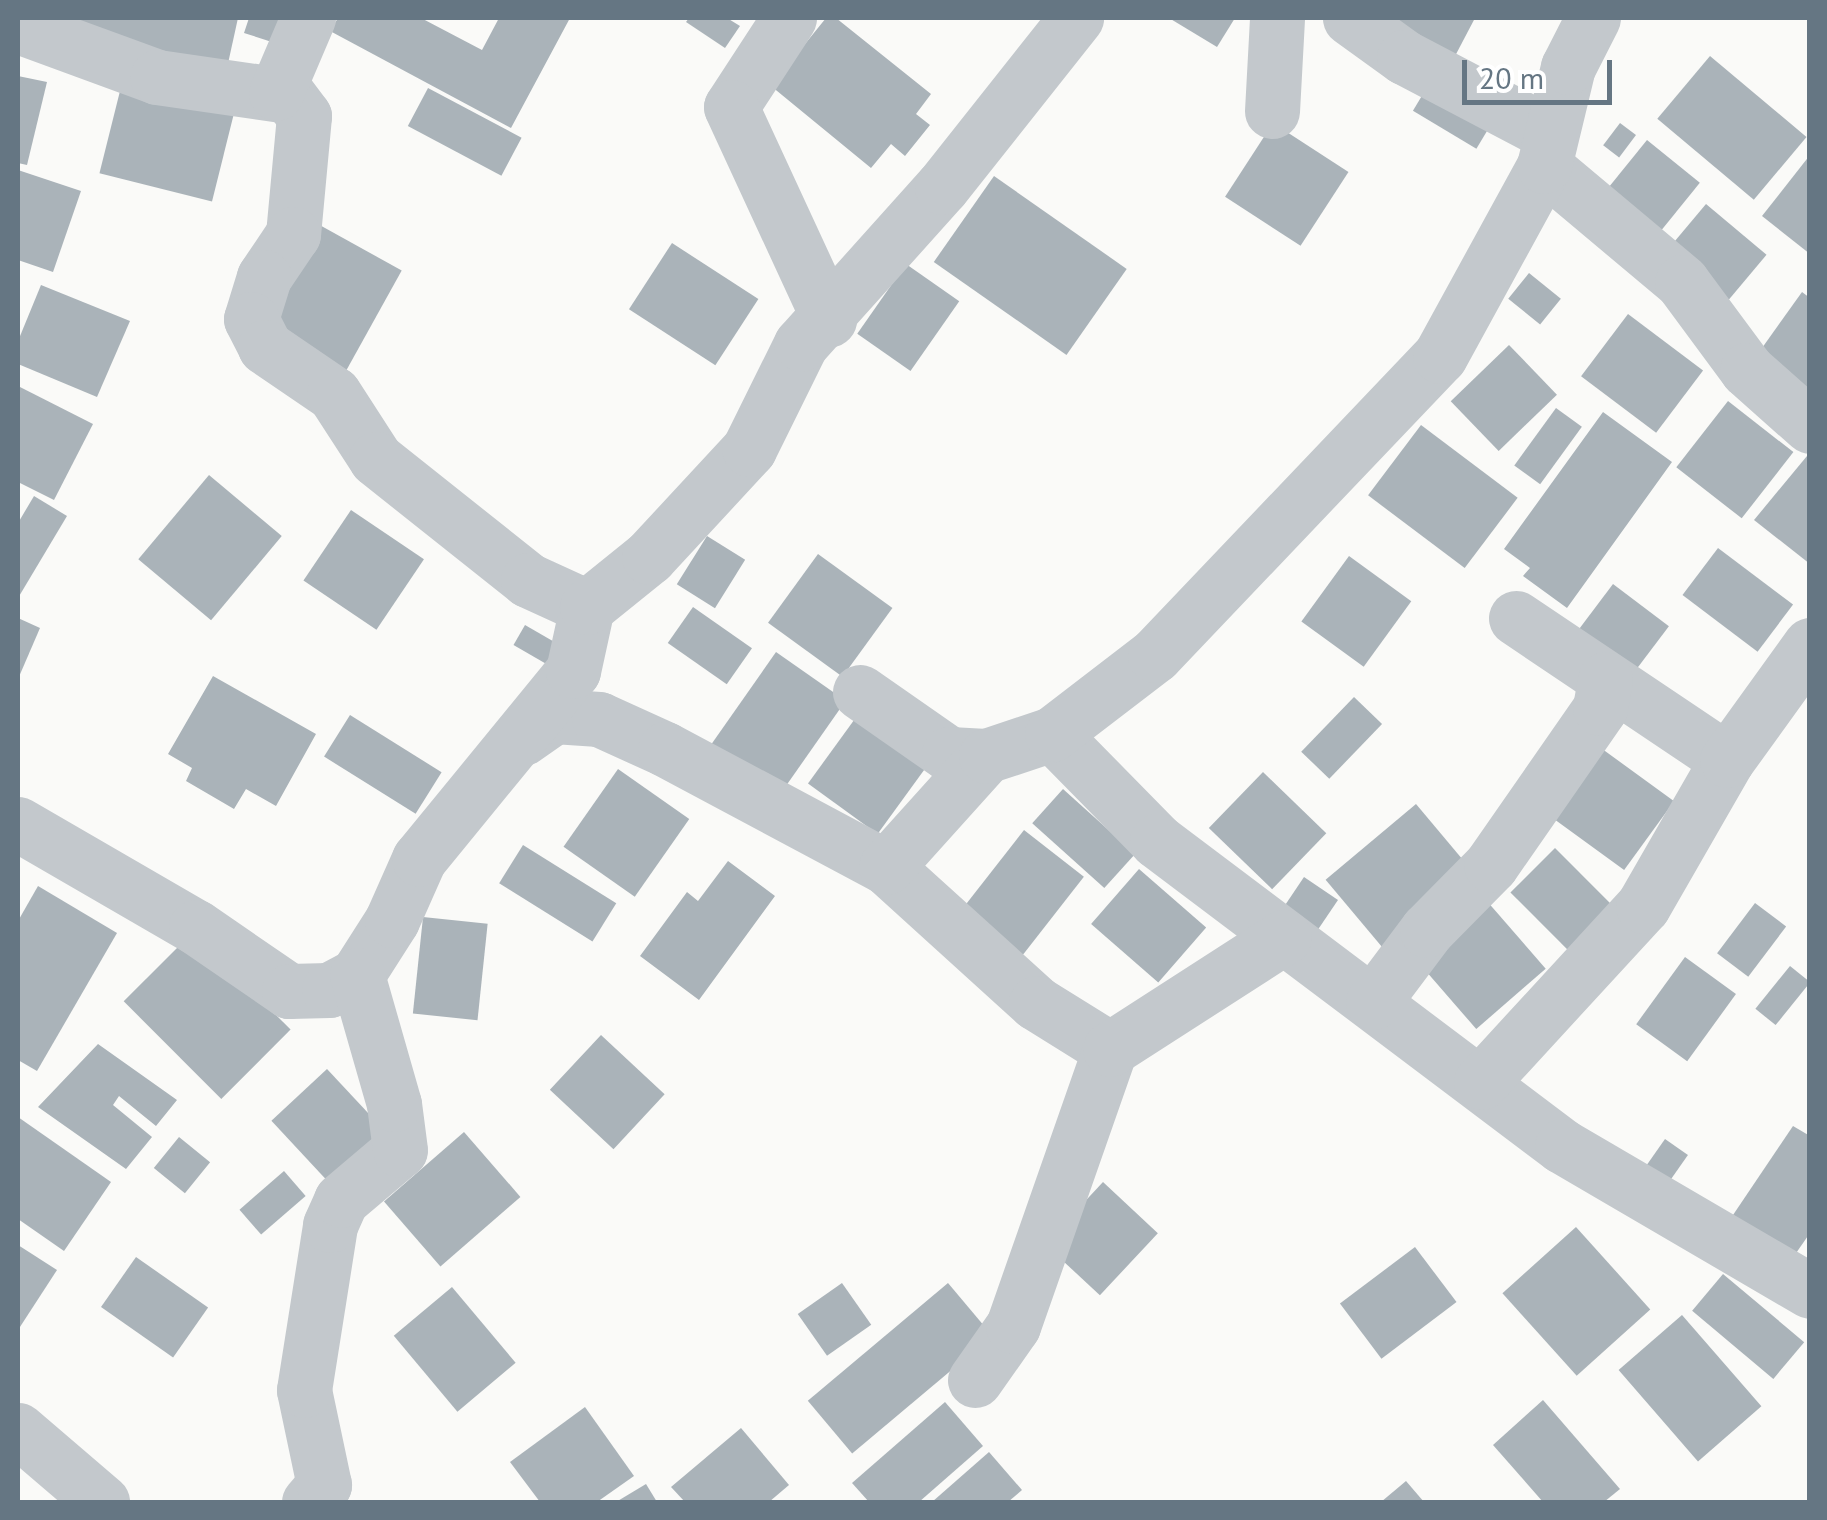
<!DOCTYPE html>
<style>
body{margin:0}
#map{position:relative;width:1827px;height:1520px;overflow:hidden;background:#fafaf8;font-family:"PT Sans",sans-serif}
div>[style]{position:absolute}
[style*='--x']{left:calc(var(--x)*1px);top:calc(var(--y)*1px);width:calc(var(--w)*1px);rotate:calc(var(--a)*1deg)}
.building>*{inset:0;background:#aab3b9;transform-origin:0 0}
.minor>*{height:55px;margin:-27.5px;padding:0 27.5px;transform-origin:27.5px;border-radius:27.5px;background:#c3c8cc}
span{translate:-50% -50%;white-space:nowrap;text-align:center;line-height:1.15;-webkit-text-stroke:10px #fff;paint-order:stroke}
.frame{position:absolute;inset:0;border:20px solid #657683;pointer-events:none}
.scale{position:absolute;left:1462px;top:60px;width:150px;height:45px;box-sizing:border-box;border:5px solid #657683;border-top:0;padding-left:12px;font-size:30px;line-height:35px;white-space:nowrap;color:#657683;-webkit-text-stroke:8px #fff;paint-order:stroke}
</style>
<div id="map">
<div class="building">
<div style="clip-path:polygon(28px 18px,238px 18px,227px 68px)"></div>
<div style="clip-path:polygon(249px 18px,282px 18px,275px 43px,244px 33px)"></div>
<div style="clip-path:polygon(338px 18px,421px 18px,482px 50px,499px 18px,570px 18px,511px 128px,330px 31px)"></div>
<div style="clip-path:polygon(689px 18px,727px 18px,740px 26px,725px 48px,686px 22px)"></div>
<div style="clip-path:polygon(826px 18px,836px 18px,931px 94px,916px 114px,930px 125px,905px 156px,891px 144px,871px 168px,771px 86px)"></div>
<div style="clip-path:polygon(1169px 18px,1235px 18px,1217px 47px)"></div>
<div style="clip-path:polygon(1400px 18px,1475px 18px,1454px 58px,1395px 27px)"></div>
<div style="left:1710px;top:56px;width:126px;height:82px;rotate:40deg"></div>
<div style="clip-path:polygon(18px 76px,47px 82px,27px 165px,18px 163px)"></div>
<div style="left:1432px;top:79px;width:74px;height:37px;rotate:31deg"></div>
<div style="left:121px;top:87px;width:116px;height:89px;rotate:14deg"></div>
<div style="left:428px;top:88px;width:106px;height:43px;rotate:28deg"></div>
<div style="left:1273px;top:123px;width:90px;height:88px;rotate:33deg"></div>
<div style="left:1620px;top:123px;width:20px;height:28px;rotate:37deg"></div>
<div style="left:1647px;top:140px;width:68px;height:83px;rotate:39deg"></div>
<div style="clip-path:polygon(1810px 155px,1810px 254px,1762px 216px)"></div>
<div style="clip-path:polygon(18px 170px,81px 191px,53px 272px,18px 260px)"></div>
<div style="left:994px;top:176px;width:162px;height:105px;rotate:35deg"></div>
<div style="left:1706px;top:204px;width:79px;height:63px;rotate:40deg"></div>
<div style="left:316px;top:223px;width:98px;height:119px;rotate:29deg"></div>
<div style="left:672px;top:243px;width:103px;height:79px;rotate:33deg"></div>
<div style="left:906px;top:264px;width:65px;height:85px;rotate:35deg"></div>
<div style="left:1529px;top:273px;width:41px;height:33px;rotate:39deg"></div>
<div style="clip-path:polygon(41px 285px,130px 321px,97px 397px,18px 364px,18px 341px)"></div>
<div style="clip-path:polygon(1802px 292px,1810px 298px,1810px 393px,1757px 355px)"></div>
<div style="left:1628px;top:314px;width:94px;height:78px;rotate:37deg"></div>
<div style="left:1509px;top:345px;width:69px;height:81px;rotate:46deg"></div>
<div style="clip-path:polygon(18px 386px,93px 424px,54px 500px,18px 482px)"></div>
<div style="left:1728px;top:401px;width:83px;height:84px;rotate:38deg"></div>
<div style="left:1556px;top:408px;width:32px;height:71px;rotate:36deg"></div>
<div style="clip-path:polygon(1603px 412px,1672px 462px,1567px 608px,1523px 576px,1530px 568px,1504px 549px)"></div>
<div style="left:1421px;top:425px;width:121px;height:88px;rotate:37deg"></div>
<div style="clip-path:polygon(1807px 456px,1810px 458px,1810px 564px,1754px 520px)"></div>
<div style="left:209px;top:475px;width:95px;height:110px;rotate:40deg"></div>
<div style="clip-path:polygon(34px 496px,67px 516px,18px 598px,18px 523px)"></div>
<div style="left:351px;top:510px;width:88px;height:85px;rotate:34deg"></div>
<div style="left:707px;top:536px;width:45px;height:57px;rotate:32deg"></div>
<div style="left:1718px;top:548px;width:94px;height:59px;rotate:37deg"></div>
<div style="left:818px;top:554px;width:92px;height:85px;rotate:36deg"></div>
<div style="left:1349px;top:556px;width:77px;height:81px;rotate:36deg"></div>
<div style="left:1613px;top:584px;width:70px;height:76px;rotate:37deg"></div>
<div style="left:693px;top:607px;width:72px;height:44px;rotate:35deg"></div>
<div style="clip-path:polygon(18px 618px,40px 628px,18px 679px)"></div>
<div style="left:525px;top:625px;width:42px;height:23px;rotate:30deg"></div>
<div style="left:776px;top:652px;width:85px;height:113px;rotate:35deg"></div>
<div style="clip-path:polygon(213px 676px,316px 734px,276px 806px,246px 789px,234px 809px,186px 781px,192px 768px,168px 754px)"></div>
<div style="left:1354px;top:697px;width:39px;height:76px;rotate:44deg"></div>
<div style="left:865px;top:705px;width:86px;height:97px;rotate:36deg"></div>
<div style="left:350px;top:715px;width:108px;height:49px;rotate:32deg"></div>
<div style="left:1594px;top:743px;width:99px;height:85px;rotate:36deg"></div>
<div style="left:618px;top:769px;width:87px;height:95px;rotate:35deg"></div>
<div style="left:1263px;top:772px;width:88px;height:78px;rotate:44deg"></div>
<div style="left:1063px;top:789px;width:97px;height:46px;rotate:42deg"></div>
<div style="left:1416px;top:804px;width:94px;height:118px;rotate:50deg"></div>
<div style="left:1024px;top:830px;width:76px;height:106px;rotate:38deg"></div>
<div style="left:523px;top:845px;width:110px;height:45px;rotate:32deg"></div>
<div style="left:1555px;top:848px;width:89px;height:63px;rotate:45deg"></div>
<div style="clip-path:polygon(728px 861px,775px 896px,699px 1000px,640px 956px,687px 892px,698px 901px)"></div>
<div style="left:1139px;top:869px;width:89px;height:73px;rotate:41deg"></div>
<div style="left:1304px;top:877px;width:41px;height:43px;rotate:34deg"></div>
<div style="clip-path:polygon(38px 886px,117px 933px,37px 1071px,18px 1060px,18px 921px)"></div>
<div style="left:1486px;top:900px;width:91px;height:92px;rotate:49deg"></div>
<div style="left:1755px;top:903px;width:39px;height:63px;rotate:37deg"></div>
<div style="left:423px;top:917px;width:65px;height:97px;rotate:6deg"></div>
<div style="left:193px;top:932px;width:138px;height:98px;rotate:45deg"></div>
<div style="left:1685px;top:957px;width:63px;height:83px;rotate:36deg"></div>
<div style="left:1790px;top:966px;width:26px;height:55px;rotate:39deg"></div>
<div style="left:601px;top:1035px;width:87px;height:75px;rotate:43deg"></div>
<div style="clip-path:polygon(98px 1044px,177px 1100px,156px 1126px,119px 1096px,113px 1105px,152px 1137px,126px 1169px,38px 1107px)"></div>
<div style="left:327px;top:1069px;width:89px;height:76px;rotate:47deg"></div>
<div style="clip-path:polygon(18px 1117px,111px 1182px,64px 1251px,18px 1219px)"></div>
<div style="clip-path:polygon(1793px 1126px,1810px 1136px,1810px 1233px,1794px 1256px,1733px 1215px)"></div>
<div style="left:464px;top:1132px;width:86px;height:106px;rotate:49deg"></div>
<div style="left:179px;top:1137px;width:40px;height:40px;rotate:39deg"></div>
<div style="left:1665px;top:1139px;width:28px;height:33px;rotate:35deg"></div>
<div style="left:284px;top:1171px;width:33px;height:59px;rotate:49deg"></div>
<div style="left:1103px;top:1182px;width:75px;height:85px;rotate:43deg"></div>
<div style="left:1576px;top:1227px;width:111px;height:99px;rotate:48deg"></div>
<div style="clip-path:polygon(18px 1245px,57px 1270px,18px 1330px)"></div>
<div style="left:1415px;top:1247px;width:69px;height:94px;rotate:53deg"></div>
<div style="left:136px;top:1257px;width:88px;height:61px;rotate:35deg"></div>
<div style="left:1723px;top:1274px;width:106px;height:48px;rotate:40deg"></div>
<div style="left:842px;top:1283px;width:51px;height:54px;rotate:55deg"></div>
<div style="left:948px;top:1283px;width:69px;height:183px;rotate:50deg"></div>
<div style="left:452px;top:1287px;width:99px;height:76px;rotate:50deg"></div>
<div style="left:1682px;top:1315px;width:121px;height:84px;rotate:49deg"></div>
<div style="clip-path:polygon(1543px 1400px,1620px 1489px,1604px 1502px,1543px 1502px,1493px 1445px)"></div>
<div style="clip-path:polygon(945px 1402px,983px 1446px,919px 1502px,869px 1502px,852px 1483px)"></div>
<div style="clip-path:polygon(585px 1407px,634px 1476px,597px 1502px,540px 1502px,510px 1462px)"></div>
<div style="clip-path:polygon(741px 1428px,789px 1485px,769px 1502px,685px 1502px,671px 1487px)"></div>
<div style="clip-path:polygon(989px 1452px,1022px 1490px,1008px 1502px,932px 1502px)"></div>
<div style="clip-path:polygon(1406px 1481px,1424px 1502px,1381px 1502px)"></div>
<div style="clip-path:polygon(646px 1484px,657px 1502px,616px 1502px)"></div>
</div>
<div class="minor">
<div style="--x:789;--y:18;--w:106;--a:123.1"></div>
<div style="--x:731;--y:107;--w:234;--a:65.2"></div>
<div style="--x:1350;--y:18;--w:67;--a:35.8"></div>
<div style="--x:1404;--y:57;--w:164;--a:27.7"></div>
<div style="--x:18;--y:26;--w:148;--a:20.1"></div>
<div style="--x:157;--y:77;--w:133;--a:8.2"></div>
<div style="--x:289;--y:96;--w:25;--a:53"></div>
<div style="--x:304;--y:116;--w:119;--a:95.3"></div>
<div style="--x:293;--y:234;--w:52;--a:124"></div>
<div style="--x:264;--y:277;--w:44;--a:107.2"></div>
<div style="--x:251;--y:319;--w:31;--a:63"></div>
<div style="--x:265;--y:347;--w:83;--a:34.3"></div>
<div style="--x:334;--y:394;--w:77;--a:57.1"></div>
<div style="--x:376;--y:459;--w:194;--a:38.5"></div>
<div style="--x:528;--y:580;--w:65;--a:24.6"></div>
<div style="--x:276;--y:93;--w:82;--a:-66.9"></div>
<div style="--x:1272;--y:111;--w:93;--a:-86.9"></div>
<div style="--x:1544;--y:166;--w:180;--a:40"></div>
<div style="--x:1682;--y:282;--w:109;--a:53.5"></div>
<div style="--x:1747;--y:370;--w:84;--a:41.6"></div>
<div style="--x:1516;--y:618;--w:254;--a:33.9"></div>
<div style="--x:860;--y:692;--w:108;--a:34.9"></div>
<div style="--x:949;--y:754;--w:37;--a:3"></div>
<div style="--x:1052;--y:734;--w:150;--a:45.5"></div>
<div style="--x:1157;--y:841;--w:507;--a:36.98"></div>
<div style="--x:1562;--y:1146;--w:287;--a:30.3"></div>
<div style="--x:523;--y:738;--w:38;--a:-35"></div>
<div style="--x:554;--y:716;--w:45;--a:3.8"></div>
<div style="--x:599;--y:719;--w:72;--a:24.4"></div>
<div style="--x:665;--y:749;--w:251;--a:28.1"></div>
<div style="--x:886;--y:867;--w:202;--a:42.2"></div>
<div style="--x:1036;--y:1003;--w:87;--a:31.9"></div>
<div style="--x:18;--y:824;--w:206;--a:30.1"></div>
<div style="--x:196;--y:927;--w:113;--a:34.5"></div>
<div style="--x:289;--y:991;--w:40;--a:-1.4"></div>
<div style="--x:329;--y:990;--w:32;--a:-28"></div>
<div style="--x:357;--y:975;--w:65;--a:-57.5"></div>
<div style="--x:392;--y:920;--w:67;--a:-66.1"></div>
<div style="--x:419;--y:859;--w:243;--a:-50.7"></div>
<div style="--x:573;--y:671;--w:66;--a:-77.7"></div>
<div style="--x:587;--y:607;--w:80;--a:-38.9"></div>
<div style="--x:649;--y:557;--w:147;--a:-47.2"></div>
<div style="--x:749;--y:449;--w:117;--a:-63.7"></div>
<div style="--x:801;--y:344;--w:211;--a:-48.1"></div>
<div style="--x:942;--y:187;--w:216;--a:-51.6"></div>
<div style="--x:886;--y:867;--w:149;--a:-48"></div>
<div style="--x:986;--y:756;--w:70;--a:-18.4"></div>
<div style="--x:1052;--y:734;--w:130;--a:-37.5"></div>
<div style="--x:1155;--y:655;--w:413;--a:-46.4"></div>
<div style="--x:1440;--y:356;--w:217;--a:-61.3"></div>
<div style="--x:1544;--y:166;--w:102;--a:-76.4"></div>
<div style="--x:1568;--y:67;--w:55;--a:-63"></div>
<div style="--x:1373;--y:1002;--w:90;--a:-53.1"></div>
<div style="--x:1427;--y:930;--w:91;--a:-45.4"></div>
<div style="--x:1491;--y:865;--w:191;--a:-55.2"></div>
<div style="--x:1600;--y:708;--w:29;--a:-80"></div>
<div style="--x:1481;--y:1082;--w:239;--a:-47.4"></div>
<div style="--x:1643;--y:906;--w:168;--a:-60.1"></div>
<div style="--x:1727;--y:760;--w:142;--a:-54.2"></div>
<div style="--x:975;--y:1380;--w:66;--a:-54.9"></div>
<div style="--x:1013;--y:1326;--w:293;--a:-70.7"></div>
<div style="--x:1110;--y:1049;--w:207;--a:-32.8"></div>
<div style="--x:18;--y:1430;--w:111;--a:40.6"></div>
<div style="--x:309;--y:1502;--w:23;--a:-49"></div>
<div style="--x:324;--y:1485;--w:97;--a:-101.9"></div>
<div style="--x:304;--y:1390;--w:167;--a:-81"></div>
<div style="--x:330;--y:1225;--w:27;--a:-66"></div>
<div style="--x:341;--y:1200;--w:77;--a:-40.3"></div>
<div style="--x:400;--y:1150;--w:46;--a:-97.4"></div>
<div style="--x:394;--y:1104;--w:134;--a:-106"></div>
</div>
<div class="frame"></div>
<div class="scale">20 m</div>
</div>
